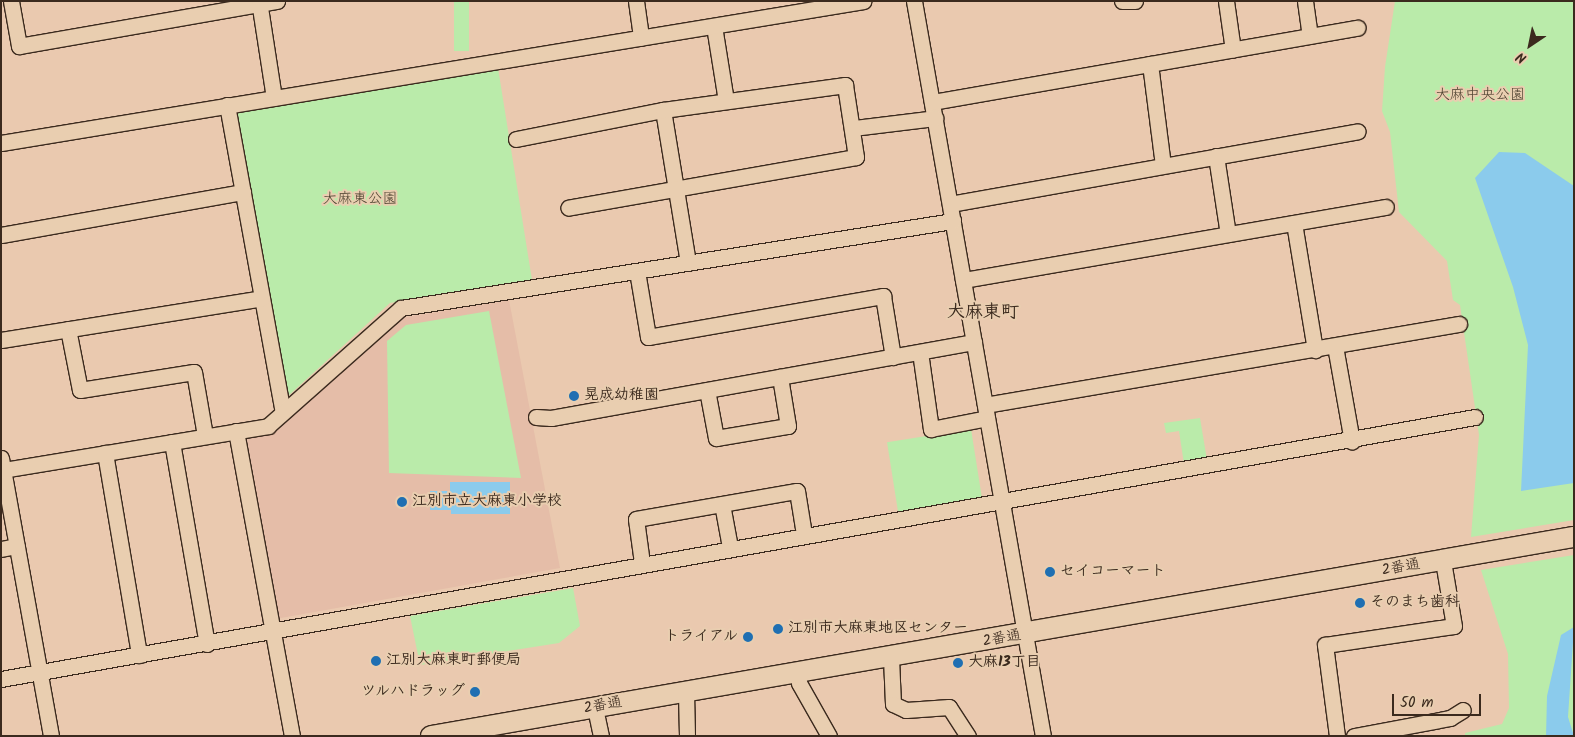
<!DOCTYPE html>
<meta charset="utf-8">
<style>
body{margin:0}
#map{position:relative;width:1575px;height:737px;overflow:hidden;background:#eac9af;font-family:Kalam,"Klee One",sans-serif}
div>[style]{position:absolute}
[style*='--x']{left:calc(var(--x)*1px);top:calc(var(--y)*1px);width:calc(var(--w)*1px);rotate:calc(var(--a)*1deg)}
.built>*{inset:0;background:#e5bda8}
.green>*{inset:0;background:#baebaa;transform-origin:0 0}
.water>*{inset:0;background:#8bcbec}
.roads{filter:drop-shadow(1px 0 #3b2a1e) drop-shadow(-1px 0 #3b2a1e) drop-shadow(0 1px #3b2a1e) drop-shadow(0 -1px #3b2a1e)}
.minor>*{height:15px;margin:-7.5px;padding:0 7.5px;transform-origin:7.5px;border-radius:7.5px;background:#e9ceb0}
.major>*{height:20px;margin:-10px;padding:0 10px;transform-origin:10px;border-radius:10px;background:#e9ceb0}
.dots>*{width:14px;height:14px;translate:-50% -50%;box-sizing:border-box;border:2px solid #e9ceb0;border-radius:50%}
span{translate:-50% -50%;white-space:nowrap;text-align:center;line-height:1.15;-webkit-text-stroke:4px #e9ceb0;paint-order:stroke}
.park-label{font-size:15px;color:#483d2c}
.poi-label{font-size:15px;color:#3b2a1e;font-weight:700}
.left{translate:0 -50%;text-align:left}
.right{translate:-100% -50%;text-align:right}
.street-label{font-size:15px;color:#3b2a1e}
.quarter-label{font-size:18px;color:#3b2a1e;font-weight:700}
.frame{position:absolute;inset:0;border:2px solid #3b2a1e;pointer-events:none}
.north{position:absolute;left:1505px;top:20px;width:50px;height:50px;-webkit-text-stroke:4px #e9ceb0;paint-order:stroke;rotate:214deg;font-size:14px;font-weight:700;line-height:20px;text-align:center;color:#3b2a1e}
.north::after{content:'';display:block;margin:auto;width:18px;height:22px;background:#3b2a1e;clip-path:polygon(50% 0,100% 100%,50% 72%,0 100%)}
.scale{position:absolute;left:1392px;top:694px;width:89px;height:22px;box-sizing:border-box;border:2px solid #3b2a1e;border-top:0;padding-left:6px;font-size:15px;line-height:18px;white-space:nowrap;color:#3b2a1e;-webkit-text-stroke:4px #e9ceb0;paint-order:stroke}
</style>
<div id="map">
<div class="built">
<div style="clip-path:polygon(509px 300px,560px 568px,281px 618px,276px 615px,244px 436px,401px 318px)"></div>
</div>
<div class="green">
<div style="left:454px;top:1px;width:15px;height:50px"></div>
<div style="clip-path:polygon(1395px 1px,1574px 1px,1574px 520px,1471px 537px,1479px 435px,1460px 305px,1453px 300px,1447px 261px,1399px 212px,1390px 132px,1382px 111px,1385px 67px)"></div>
<div style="clip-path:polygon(498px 68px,532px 280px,390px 303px,287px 397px,231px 114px)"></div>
<div style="clip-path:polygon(489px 311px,521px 478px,389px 473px,387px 341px,406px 325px)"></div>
<div style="clip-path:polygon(1200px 418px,1207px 460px,1184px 464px,1179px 431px,1166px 433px,1164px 423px)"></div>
<div style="left:971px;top:429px;width:73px;height:85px;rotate:81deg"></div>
<div style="clip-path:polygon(1574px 555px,1574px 736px,1465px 736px,1465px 733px,1502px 724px,1509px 708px,1508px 654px,1481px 570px)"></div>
<div style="clip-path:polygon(573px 588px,580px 626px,559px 643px,420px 665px,410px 616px)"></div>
</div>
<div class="water">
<div style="clip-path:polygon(1499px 152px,1525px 153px,1574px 186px,1574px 483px,1521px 491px,1528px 345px,1513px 287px,1475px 178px)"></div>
<div style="clip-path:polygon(450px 482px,510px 482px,510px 514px,451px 514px,451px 510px,430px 510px,430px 491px,450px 491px)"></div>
<div style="clip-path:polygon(1574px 627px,1568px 717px,1574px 736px,1546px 736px,1547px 696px,1561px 635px)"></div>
</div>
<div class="roads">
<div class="minor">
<div style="--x:11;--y:1;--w:46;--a:79.9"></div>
<div style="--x:19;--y:46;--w:262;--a:-9.9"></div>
<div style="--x:259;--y:1;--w:98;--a:81.2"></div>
<div style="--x:636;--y:1;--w:37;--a:82"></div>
<div style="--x:914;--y:1;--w:746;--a:80.05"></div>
<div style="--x:1122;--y:1;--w:13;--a:0"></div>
<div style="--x:1226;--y:1;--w:49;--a:81.9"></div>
<div style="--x:1305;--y:1;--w:35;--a:82"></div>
<div style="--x:714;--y:26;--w:76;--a:80.9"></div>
<div style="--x:1150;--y:64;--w:102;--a:82.7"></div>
<div style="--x:932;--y:102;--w:432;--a:-9.9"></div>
<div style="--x:227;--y:105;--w:312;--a:79.7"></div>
<div style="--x:663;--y:110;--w:155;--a:80.7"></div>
<div style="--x:854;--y:128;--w:82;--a:-7"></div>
<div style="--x:516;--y:139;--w:150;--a:-11.2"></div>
<div style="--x:663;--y:110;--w:184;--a:-7.8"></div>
<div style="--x:845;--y:85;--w:73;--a:81.3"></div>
<div style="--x:856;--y:157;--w:292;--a:170"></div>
<div style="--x:1;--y:143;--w:874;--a:-9.35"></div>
<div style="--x:1216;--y:156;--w:79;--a:81.3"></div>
<div style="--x:950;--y:204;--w:414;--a:-10.1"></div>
<div style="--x:1294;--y:223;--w:129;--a:80.6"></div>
<div style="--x:1;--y:235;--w:246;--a:-10.1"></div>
<div style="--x:637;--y:271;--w:67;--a:80.5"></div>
<div style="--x:648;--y:337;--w:239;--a:-9.9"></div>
<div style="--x:883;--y:296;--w:62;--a:80.7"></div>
<div style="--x:963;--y:280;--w:429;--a:-9.8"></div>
<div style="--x:68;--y:329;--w:62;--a:78.9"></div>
<div style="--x:80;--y:390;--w:115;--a:-9"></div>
<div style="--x:194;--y:372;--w:65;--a:80.2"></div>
<div style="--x:1;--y:340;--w:264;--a:-9.1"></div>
<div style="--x:1335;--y:346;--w:97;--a:79.9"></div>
<div style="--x:920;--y:352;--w:78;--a:81.9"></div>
<div style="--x:931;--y:429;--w:57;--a:-11.1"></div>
<div style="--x:707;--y:390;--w:49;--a:79.4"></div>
<div style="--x:716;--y:438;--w:73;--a:-9.5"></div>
<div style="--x:788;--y:426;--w:50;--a:-99.3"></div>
<div style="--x:985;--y:405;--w:481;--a:-9.7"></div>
<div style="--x:536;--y:417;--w:15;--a:4"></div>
<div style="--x:551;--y:418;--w:430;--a:-10.2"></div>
<div style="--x:236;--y:431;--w:310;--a:79.6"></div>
<div style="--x:172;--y:442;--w:205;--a:80.2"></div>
<div style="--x:105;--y:453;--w:205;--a:80.4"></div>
<div style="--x:1;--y:458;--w:282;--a:79.8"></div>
<div style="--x:3;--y:470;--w:269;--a:-9.4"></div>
<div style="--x:268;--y:426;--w:178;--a:-41.6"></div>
<div style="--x:401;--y:308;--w:559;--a:-8.96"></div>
<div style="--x:722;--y:504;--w:44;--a:79.5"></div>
<div style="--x:1;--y:549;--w:16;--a:-11"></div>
<div style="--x:642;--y:563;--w:44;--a:-97.8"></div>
<div style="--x:636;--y:519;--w:163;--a:-9.9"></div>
<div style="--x:797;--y:491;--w:44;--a:80.8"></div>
<div style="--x:891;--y:658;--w:46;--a:87.5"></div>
<div style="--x:893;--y:704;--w:14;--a:25"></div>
<div style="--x:906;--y:710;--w:43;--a:-4"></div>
<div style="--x:949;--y:707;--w:35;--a:57"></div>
<div style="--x:798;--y:673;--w:10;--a:84"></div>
<div style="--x:799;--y:683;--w:61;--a:60.5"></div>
<div style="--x:1;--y:679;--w:1497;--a:-10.08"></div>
<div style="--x:686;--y:692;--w:44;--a:88.7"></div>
<div style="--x:595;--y:708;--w:29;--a:78"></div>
<div style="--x:1337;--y:736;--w:92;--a:-97.5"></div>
<div style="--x:1325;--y:645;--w:130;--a:-8.4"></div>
<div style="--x:1454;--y:626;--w:66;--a:-99.6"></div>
<div style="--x:1354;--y:736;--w:98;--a:-10.6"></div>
<div style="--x:1450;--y:718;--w:15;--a:-32"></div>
</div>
<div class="major">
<div style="--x:431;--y:736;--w:1160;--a:-9.88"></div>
</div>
</div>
<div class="dots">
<div style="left:574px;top:396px;background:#1f6fb2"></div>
<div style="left:402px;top:502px;background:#1f6fb2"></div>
<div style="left:1050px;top:572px;background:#1f6fb2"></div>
<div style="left:1360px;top:603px;background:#1f6fb2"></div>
<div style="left:778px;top:629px;background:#1f6fb2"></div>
<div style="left:748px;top:637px;background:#1f6fb2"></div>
<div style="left:376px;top:661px;background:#1f6fb2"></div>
<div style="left:958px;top:663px;background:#1f6fb2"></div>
<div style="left:475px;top:692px;background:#1f6fb2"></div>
</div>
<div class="park-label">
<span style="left:1480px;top:96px">大麻中央公園</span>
<span style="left:360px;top:200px">大麻東公園</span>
</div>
<div class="poi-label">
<span class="left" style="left:584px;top:396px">晃成幼稚園</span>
<span class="left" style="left:412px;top:502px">江別市立大麻東小学校</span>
<span class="left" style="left:1060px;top:572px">セイコーマート</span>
<span class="left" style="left:1370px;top:603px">そのまち歯科</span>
<span class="left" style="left:788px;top:629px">江別市大麻東地区センター</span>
<span class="right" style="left:738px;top:637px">トライアル</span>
<span class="left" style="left:386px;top:661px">江別大麻東町郵便局</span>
<span class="left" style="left:968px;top:663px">大麻13丁目</span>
<span class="right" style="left:465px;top:692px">ツルハドラッグ</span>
</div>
<div class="street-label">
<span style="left:1401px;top:568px;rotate:-10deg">2番通</span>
<span style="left:1002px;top:639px;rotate:-10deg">2番通</span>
<span style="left:603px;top:706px;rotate:-10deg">2番通</span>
</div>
<div class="quarter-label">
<span style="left:983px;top:313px">大麻東町</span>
</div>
<div class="frame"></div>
<div class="north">N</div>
<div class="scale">50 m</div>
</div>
